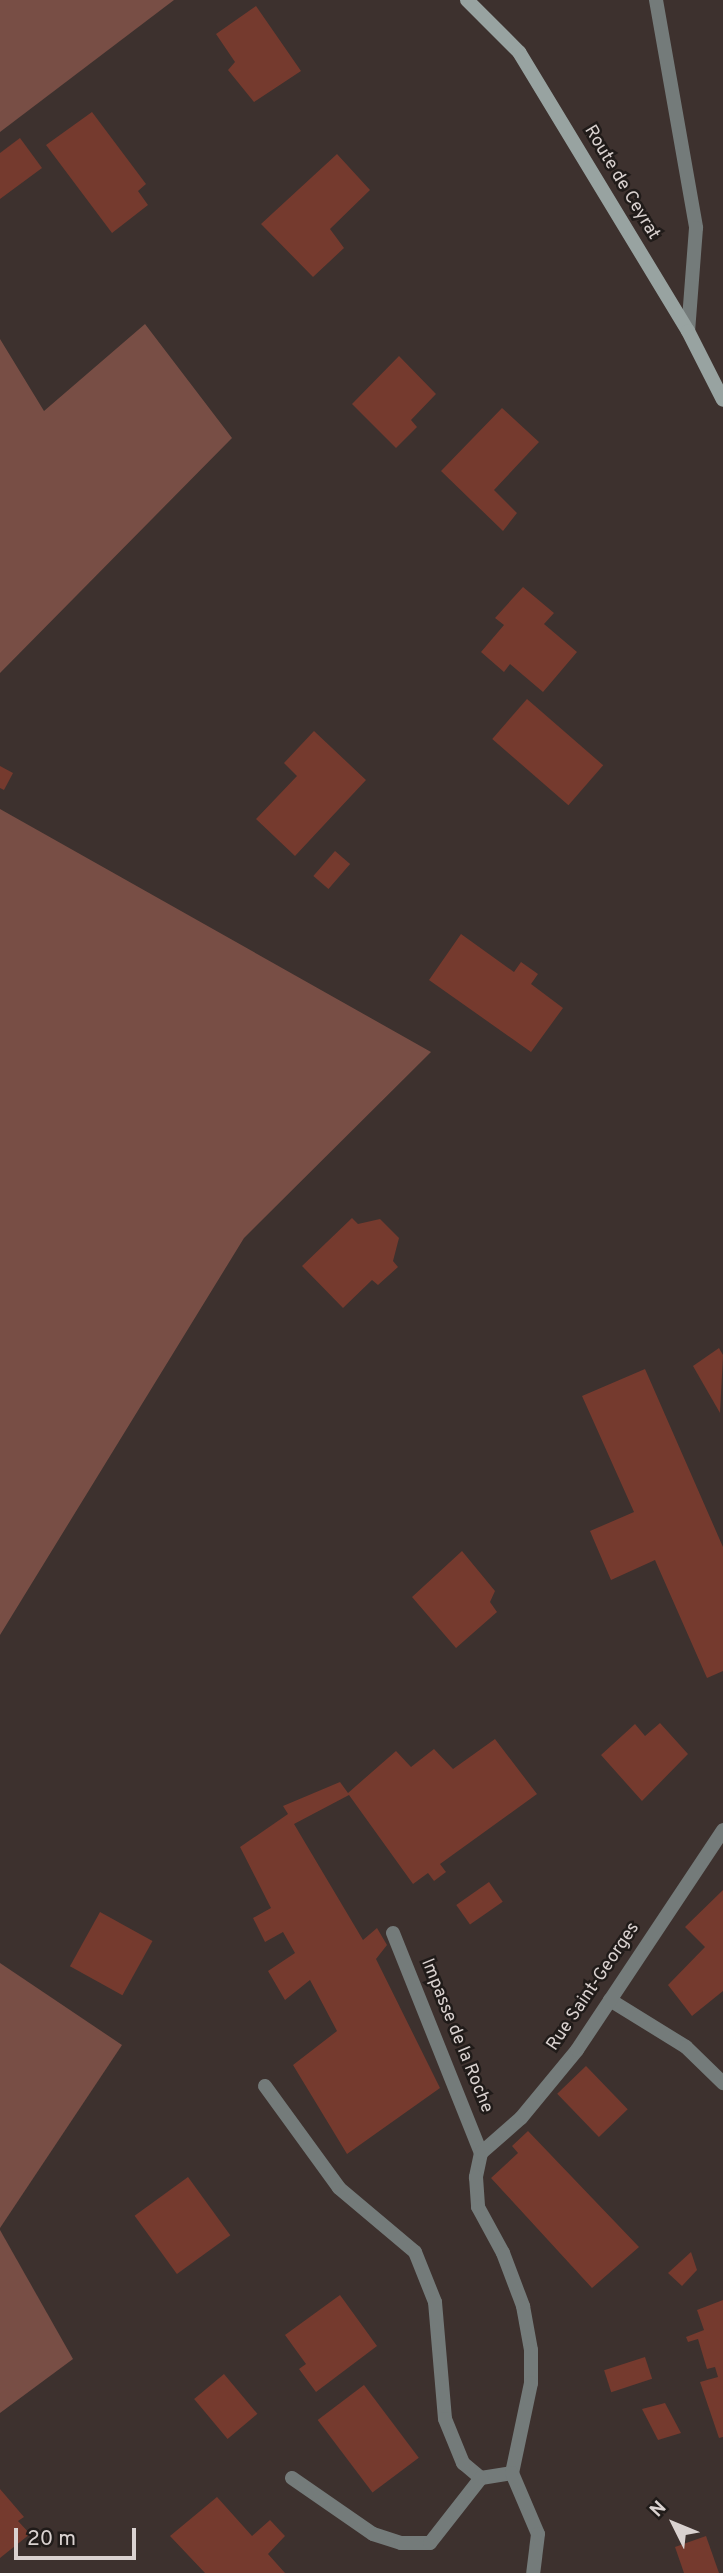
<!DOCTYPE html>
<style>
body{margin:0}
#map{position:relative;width:723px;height:2573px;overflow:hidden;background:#3d312e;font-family:Overpass,sans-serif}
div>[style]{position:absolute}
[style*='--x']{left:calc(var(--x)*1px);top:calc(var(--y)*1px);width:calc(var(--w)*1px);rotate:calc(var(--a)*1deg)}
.green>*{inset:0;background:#784e45}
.building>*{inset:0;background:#753a2e;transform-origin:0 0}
.street>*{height:14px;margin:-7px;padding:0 7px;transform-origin:7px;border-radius:7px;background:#747b7a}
.secondary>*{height:14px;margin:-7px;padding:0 7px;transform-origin:7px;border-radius:7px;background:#98a3a1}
span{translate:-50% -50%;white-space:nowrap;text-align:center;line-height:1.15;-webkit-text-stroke:5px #201b19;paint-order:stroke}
.street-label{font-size:18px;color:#dad2d0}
.north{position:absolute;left:639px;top:2489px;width:70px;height:70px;-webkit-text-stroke:5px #201b19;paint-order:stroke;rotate:313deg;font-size:19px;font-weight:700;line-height:28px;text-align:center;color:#dad2d0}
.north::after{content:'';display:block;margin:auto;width:24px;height:32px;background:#dad2d0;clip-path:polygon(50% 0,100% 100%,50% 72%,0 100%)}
.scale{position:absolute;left:14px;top:2528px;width:122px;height:32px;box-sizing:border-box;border:4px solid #dad2d0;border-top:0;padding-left:9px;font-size:21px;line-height:24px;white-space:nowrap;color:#dad2d0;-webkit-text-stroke:5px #201b19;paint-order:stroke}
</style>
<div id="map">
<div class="green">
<div style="clip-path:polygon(0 0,174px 0,0 132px)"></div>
<div style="clip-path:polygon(145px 324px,232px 438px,0 673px,0 339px,44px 411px)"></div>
<div style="clip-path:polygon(0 809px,431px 1052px,244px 1238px,0 1635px)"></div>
<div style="clip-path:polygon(0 1963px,122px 2045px,0 2228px)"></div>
<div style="clip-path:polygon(0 2230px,73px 2359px,0 2413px)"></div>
</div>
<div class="building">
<div style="clip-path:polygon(256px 6px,301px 71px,254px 102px,228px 70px,235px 62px,216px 34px)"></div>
<div style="clip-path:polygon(92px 112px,146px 184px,138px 191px,148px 205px,112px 233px,46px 145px)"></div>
<div style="clip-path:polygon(20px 138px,42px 168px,0 199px,0 153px)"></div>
<div style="clip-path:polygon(337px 154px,370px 190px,330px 229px,344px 248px,313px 277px,261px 224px)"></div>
<div style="clip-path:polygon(399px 356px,436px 394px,411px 420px,417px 427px,396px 448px,352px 404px)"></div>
<div style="clip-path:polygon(502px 408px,539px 442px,494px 490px,517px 513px,503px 531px,441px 471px)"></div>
<div style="clip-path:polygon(523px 587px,554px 613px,544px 624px,577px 652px,543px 692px,510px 664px,504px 672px,481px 652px,504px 625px,495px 618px)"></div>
<div style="left:527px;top:699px;width:101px;height:53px;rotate:41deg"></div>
<div style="clip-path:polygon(314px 731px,366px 780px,295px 856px,256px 819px,297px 776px,284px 763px)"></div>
<div style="clip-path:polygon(0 766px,13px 773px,4px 790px,0 788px)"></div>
<div style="left:335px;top:851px;width:20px;height:33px;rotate:41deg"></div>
<div style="clip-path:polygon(461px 934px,514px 972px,521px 962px,538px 974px,531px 984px,563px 1008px,531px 1052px,429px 980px)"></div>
<div style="clip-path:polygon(352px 1218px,358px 1224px,380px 1219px,399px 1238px,393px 1261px,398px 1267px,378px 1285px,372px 1280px,343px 1308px,302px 1266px)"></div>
<div style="clip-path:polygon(719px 1348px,723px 1355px,720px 1413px,693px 1366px)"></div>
<div style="clip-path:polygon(645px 1369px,723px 1547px,723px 1671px,707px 1678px,655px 1560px,611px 1580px,590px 1531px,634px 1512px,582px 1396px)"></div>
<div style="clip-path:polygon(462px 1551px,495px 1591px,490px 1602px,497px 1612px,456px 1648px,412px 1597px)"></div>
<div style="clip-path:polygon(660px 1723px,688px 1754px,642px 1801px,601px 1755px,635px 1724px,645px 1736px)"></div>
<div style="clip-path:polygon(495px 1739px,537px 1794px,440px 1864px,446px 1872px,434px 1881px,428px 1873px,413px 1884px,349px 1795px,294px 1824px,363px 1940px,377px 1928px,387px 1945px,376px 1959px,440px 2088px,347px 2154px,293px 2065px,337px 2031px,310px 1980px,285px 2000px,268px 1971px,295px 1953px,283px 1932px,265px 1942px,253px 1918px,271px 1908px,240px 1847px,288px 1814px,283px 1806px,340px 1782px,348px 1793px,396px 1751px,411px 1767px,434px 1749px,453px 1769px)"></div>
<div style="left:489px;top:1882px;width:24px;height:40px;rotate:55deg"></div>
<div style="clip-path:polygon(723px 1890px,723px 1991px,692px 2016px,668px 1985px,705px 1947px,685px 1927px)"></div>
<div style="left:100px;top:1912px;width:60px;height:62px;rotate:29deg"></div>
<div style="left:586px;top:2066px;width:60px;height:40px;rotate:46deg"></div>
<div style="clip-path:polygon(528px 2131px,639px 2247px,592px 2288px,491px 2178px,518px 2153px,512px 2146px)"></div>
<div style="left:188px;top:2177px;width:72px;height:66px;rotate:54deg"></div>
<div style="clip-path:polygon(691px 2252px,697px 2270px,682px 2286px,668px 2273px)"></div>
<div style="clip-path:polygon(340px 2295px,377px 2346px,316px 2392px,299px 2369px,306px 2364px,285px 2335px)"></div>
<div style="clip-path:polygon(723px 2300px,723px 2437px,719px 2438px,700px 2382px,718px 2377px,715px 2367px,707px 2369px,698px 2339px,688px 2342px,686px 2337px,704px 2330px,697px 2310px)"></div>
<div style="left:645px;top:2357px;width:23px;height:43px;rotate:72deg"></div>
<div style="left:224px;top:2374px;width:52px;height:39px;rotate:50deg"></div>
<div style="left:364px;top:2385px;width:91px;height:58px;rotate:53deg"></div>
<div style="clip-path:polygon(665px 2403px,681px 2433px,658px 2440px,642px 2409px)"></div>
<div style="clip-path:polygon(0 2489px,24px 2517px,18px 2521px,30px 2534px,0 2558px)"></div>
<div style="clip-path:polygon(217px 2497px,252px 2536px,270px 2520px,285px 2536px,268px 2554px,285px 2573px,205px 2573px,170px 2536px)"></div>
<div style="clip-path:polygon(706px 2536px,719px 2573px,684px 2573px,675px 2547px)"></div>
</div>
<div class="street">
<div style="--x:656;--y:0;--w:231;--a:80"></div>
<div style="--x:696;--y:228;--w:103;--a:94.4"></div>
<div style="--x:393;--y:1933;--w:237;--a:68.2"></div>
<div style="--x:610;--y:2000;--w:89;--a:31.7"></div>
<div style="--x:686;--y:2047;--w:52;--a:44.2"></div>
<div style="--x:265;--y:2086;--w:126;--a:54"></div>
<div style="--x:339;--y:2188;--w:99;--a:40.1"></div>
<div style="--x:415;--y:2252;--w:54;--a:68.2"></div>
<div style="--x:435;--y:2302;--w:117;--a:85.1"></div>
<div style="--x:445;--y:2419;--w:48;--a:67.8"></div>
<div style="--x:463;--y:2463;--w:23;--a:40"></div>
<div style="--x:481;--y:2478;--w:31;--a:-9"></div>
<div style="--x:481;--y:2153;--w:25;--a:102"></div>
<div style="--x:476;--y:2177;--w:30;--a:86"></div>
<div style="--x:478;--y:2207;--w:52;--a:61.5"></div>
<div style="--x:503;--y:2253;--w:57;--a:69.3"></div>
<div style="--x:523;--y:2306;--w:45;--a:79.7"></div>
<div style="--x:531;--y:2350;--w:33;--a:90"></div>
<div style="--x:531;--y:2383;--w:92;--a:101.9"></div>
<div style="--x:512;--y:2473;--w:66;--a:66.9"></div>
<div style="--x:538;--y:2534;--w:39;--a:97"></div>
<div style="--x:481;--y:2153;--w:53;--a:-41.2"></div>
<div style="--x:521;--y:2118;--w:88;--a:-50.5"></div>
<div style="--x:577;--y:2050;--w:264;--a:-56.4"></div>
<div style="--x:292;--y:2478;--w:98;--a:34.7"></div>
<div style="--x:373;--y:2534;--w:29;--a:18"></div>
<div style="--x:401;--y:2543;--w:29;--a:0"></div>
<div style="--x:430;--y:2543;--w:83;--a:-51.9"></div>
</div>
<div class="secondary">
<div style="--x:467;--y:0;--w:74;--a:45"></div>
<div style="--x:519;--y:52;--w:326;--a:58.8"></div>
<div style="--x:688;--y:331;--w:77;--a:63.1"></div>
</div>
<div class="street-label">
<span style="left:621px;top:183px;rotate:59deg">Route de Ceyrat</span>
<span style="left:594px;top:1987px;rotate:-56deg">Rue Saint-Georges</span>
<span style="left:456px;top:2036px;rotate:68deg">Impasse de la Roche</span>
</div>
<div class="north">N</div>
<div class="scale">20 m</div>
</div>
